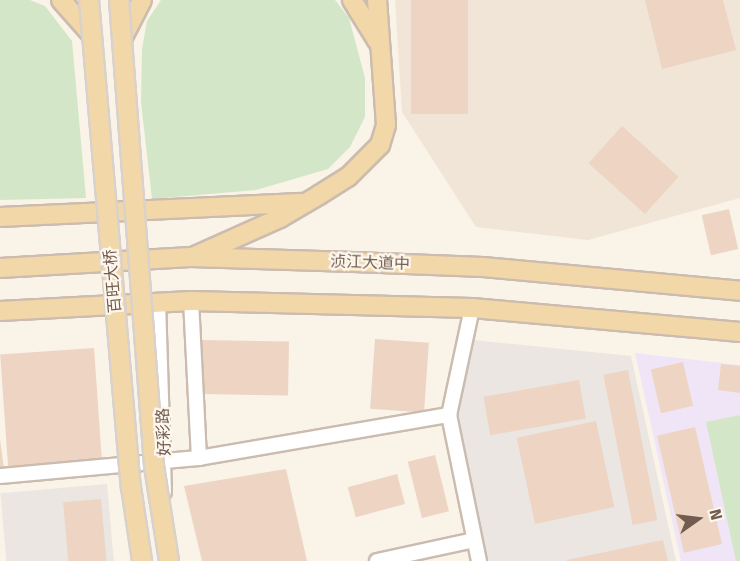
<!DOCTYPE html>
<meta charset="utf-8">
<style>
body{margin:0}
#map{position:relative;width:740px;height:561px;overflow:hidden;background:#faf3e8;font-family:"Fira Sans","Noto Sans SC",sans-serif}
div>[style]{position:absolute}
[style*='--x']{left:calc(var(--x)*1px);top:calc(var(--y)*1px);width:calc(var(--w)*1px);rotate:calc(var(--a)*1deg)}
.residential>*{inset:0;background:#f1e5d7}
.industrial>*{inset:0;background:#ebe6e1;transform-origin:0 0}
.education>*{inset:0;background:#f0e5f7}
.green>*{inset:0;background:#d4e6c8}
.building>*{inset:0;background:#edd4c3;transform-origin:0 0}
.roads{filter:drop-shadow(2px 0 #cbbcaf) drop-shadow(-2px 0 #cbbcaf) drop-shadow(0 2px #cbbcaf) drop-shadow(0 -2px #cbbcaf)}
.minor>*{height:14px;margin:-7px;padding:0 7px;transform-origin:7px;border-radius:7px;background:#fff}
.major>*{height:18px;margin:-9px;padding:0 9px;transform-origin:9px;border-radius:9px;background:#f2d7a8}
.bridges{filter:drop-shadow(2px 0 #d8d1ce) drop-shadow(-2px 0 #d8d1ce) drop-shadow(0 2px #d8d1ce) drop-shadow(0 -2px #d8d1ce)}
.major-bridge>*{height:18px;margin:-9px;padding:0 9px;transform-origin:9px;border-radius:9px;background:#f2d7a8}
span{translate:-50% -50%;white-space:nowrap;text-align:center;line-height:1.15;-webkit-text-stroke:4.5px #fdf7ee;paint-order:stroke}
.street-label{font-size:16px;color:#725b4f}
.north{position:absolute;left:668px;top:489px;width:60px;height:60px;-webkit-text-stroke:4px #fdf7ee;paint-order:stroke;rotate:76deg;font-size:16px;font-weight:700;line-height:24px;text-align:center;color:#725b4f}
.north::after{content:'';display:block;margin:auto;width:21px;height:27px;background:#725b4f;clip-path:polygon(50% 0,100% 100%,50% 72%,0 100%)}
</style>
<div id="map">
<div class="residential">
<div style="clip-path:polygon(395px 0,740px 0,740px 198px,588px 240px,476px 227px,402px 112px)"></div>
</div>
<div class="industrial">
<div style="clip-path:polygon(473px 340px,631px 356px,676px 561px,488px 561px,455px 415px)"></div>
<div style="left:107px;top:484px;width:77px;height:107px;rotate:85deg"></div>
</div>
<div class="education">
<div style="clip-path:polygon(635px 353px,740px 365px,740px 561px,681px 561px)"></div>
</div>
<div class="green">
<div style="clip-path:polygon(0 0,30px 0,45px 6px,72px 41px,86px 198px,0 200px)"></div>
<div style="clip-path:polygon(161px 0,335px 0,349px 18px,365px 78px,365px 117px,350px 147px,328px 169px,256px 190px,152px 199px,141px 102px,142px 49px,147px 21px)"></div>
<div style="clip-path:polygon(740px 415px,740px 561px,736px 561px,706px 422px)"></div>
</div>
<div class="building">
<div style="left:411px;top:0;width:57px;height:114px"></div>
<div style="clip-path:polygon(645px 0,723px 0,736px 50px,662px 69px)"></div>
<div style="left:622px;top:126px;width:76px;height:50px;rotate:42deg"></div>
<div style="left:729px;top:209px;width:41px;height:28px;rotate:77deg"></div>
<div style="left:375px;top:339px;width:54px;height:70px;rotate:4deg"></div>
<div style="left:202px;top:340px;width:87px;height:54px;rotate:1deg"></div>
<div style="left:94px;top:348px;width:116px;height:94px;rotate:86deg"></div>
<div style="left:683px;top:362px;width:45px;height:33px;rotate:77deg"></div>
<div style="clip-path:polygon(721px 364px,740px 366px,740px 393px,718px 390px)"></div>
<div style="left:628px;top:370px;width:153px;height:25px;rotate:79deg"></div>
<div style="left:579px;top:380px;width:39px;height:97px;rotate:80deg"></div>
<div style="left:596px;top:421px;width:88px;height:81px;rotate:78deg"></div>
<div style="left:695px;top:427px;width:120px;height:39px;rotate:77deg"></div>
<div style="clip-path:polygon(0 439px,4px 469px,0 470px)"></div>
<div style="left:435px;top:455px;width:58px;height:28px;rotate:76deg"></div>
<div style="clip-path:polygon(286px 469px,307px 561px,202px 561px,184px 486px)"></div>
<div style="left:397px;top:474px;width:31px;height:51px;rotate:75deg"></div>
<div style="left:101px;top:499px;width:62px;height:38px;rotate:85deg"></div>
<div style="clip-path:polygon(663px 540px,668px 561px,567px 561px,567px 560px)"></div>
</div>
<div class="roads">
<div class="minor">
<div style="--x:158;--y:302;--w:190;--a:88.2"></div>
<div style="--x:472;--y:308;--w:109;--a:102.1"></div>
<div style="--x:449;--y:415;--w:149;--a:78.4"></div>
<div style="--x:199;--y:458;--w:254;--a:-9.8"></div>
<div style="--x:0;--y:476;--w:200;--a:-5.2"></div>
<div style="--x:199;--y:458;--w:157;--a:-92.9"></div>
<div style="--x:377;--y:561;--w:99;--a:-12.2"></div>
</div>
<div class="major">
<div style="--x:61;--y:0;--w:47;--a:48.5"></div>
<div style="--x:352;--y:0;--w:49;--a:58.2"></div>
<div style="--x:122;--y:39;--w:44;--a:-62.9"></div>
<div style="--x:0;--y:217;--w:300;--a:-2.7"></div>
<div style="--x:195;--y:256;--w:93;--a:-24.1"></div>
<div style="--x:280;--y:218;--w:45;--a:-30.5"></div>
<div style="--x:319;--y:195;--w:34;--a:-32"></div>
<div style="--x:348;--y:177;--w:45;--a:-45"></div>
<div style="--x:380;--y:145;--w:21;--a:-73"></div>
<div style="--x:386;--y:125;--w:125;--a:-94.1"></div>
<div style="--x:0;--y:268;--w:191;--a:-3.3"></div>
<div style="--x:191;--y:257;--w:163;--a:1.8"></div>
<div style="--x:354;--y:262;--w:129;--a:2.2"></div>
<div style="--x:483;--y:267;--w:258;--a:5.3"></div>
<div style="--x:0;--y:311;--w:191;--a:-3"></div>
<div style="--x:191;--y:301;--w:162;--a:1.4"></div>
<div style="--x:353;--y:305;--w:119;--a:1.4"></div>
<div style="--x:472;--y:308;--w:269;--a:5.1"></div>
</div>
</div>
<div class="bridges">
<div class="major-bridge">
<div style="--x:89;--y:0;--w:489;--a:85.1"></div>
<div style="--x:131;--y:487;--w:75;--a:81.5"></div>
<div style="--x:119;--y:0;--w:467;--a:85.7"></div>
<div style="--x:154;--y:466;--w:96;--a:81"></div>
</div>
</div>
<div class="street-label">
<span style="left:370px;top:263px;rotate:2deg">浈江大道中</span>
<span style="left:113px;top:281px;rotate:-95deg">百旺大桥</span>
<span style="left:164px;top:432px;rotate:-92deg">好彩路</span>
</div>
<div class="north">N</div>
</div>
